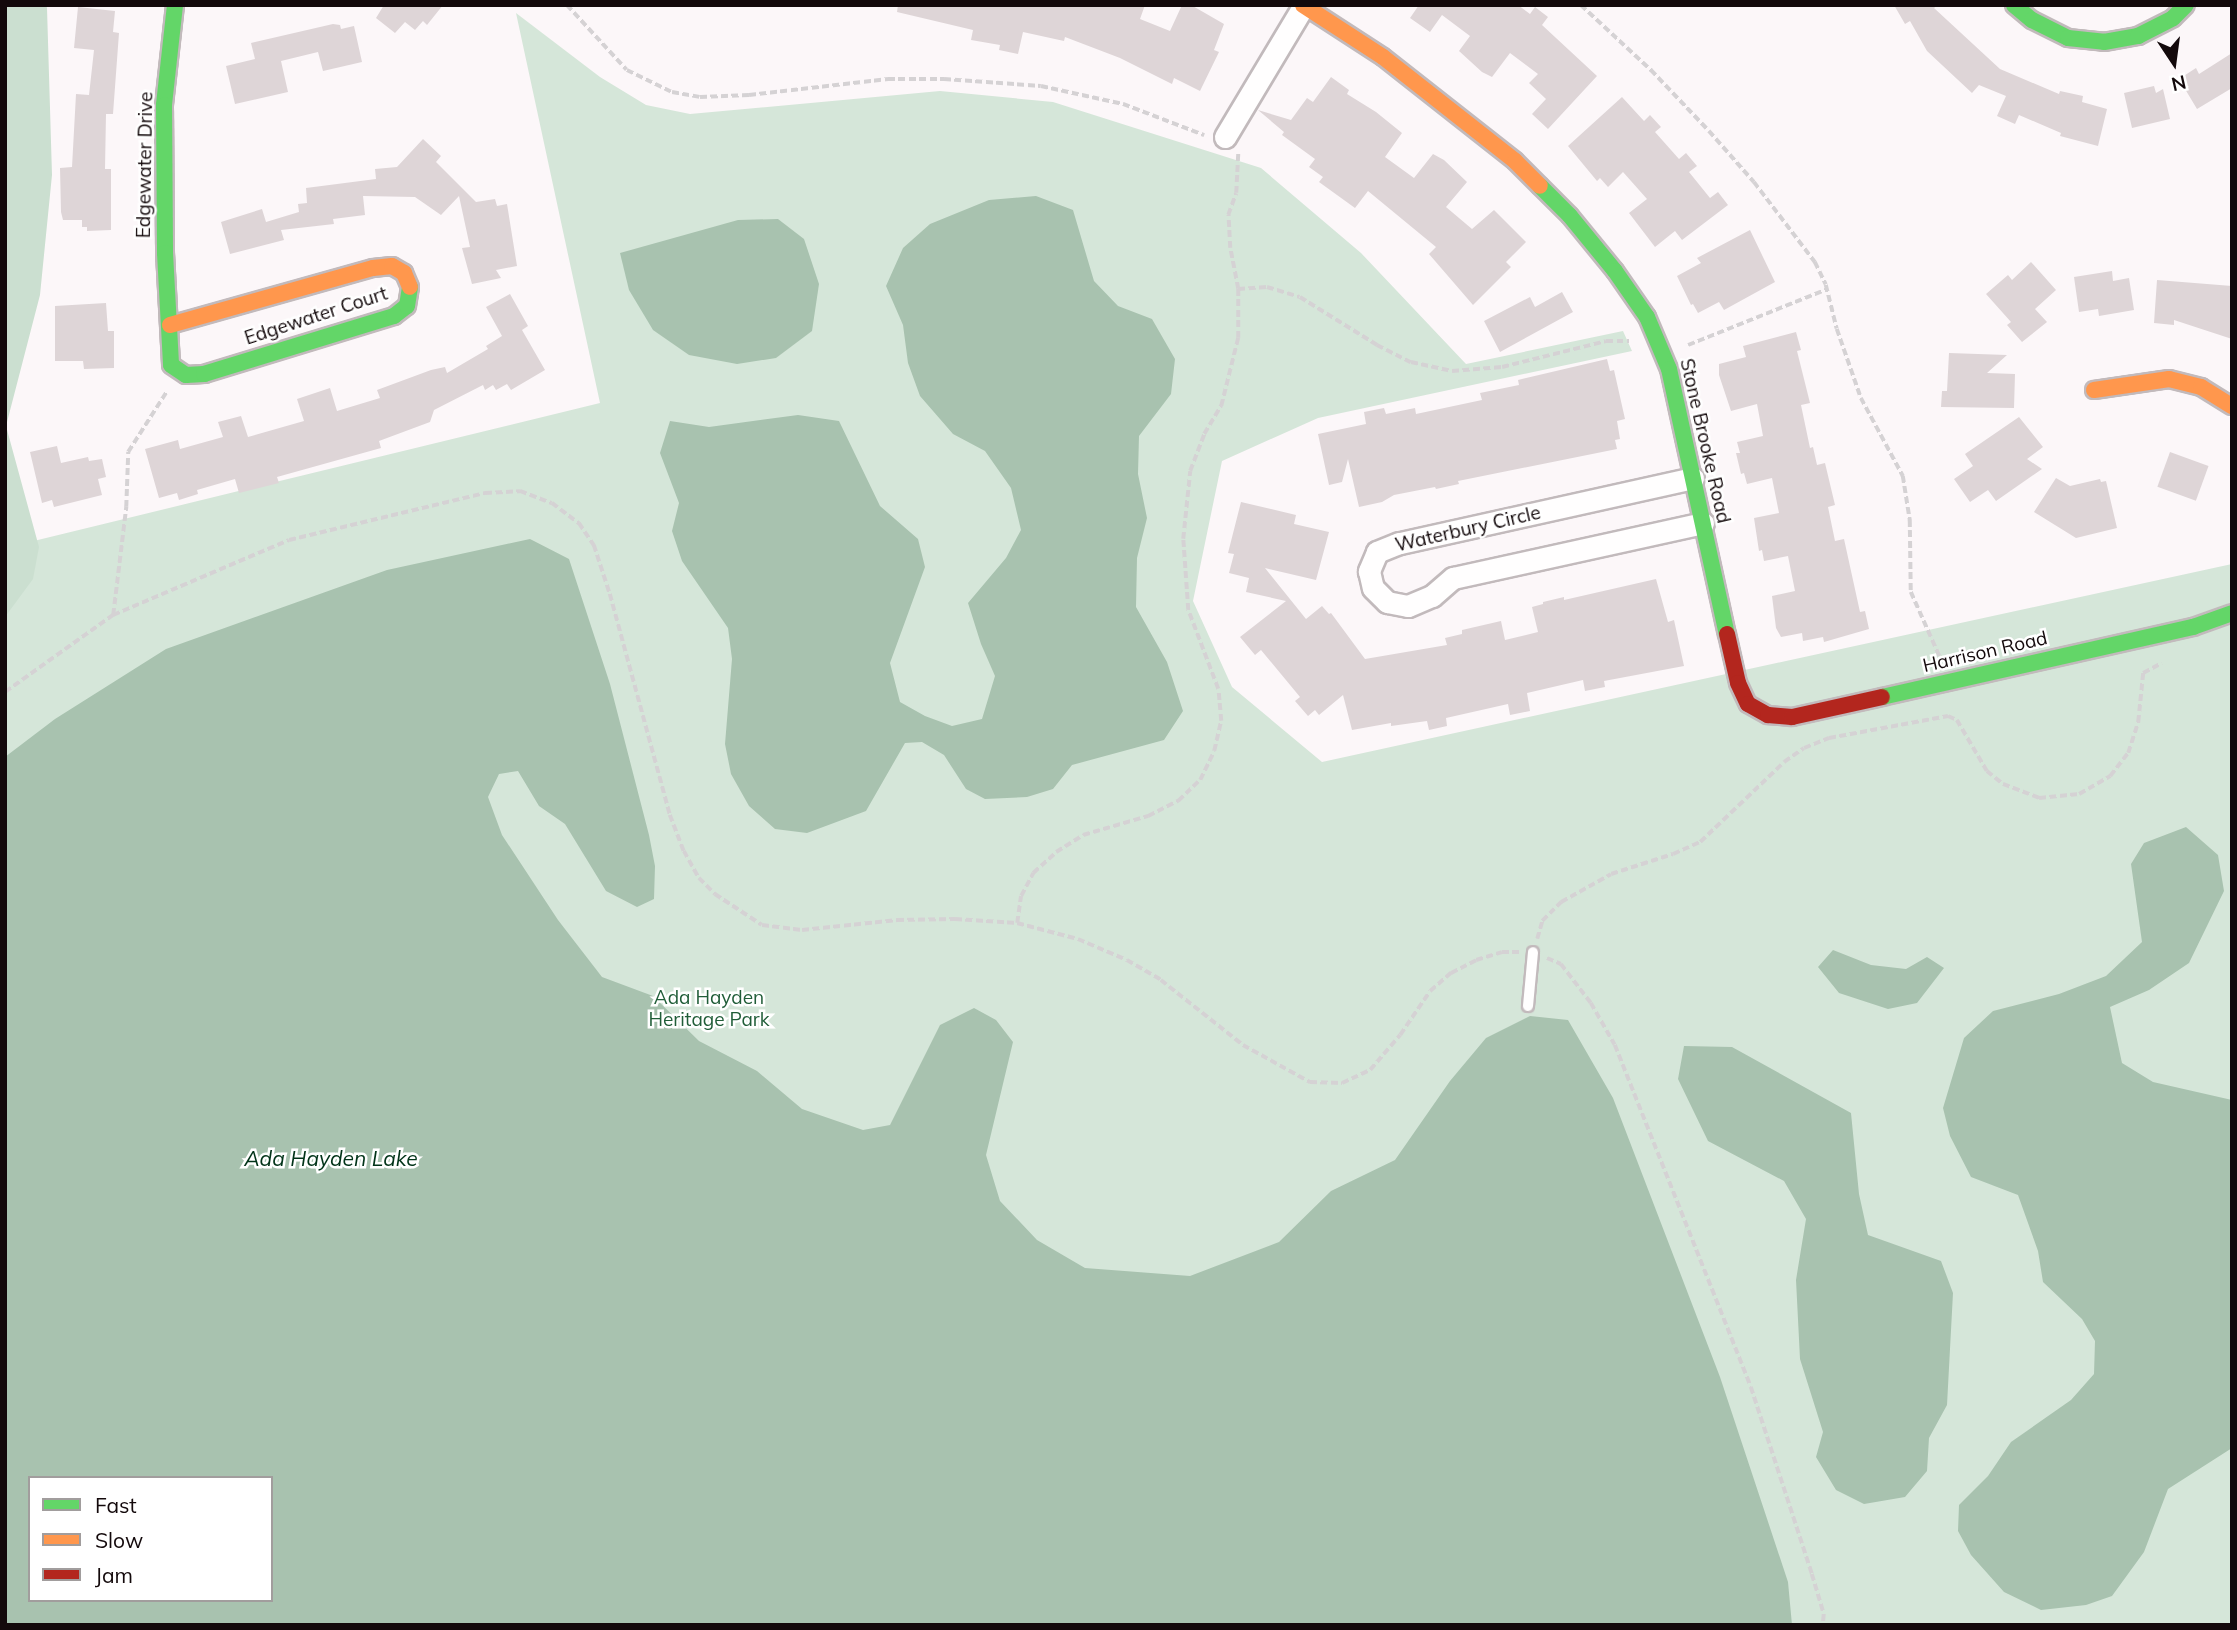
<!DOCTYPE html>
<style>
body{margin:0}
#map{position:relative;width:2237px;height:1630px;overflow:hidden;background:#fcf7f9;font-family:Mulish,sans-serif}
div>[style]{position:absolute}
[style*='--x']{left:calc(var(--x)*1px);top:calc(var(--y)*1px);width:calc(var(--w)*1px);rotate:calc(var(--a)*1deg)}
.green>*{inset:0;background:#d5e6d9}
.forest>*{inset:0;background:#cbdfd0}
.water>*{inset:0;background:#a8c2af}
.building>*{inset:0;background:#ded5d7;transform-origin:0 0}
.path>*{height:3.5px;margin-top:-1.75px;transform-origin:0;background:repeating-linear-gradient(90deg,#d5d2d4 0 7px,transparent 0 10.5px)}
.roads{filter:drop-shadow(2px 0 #c2babc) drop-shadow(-2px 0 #c2babc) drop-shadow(0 2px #c2babc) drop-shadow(0 -2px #c2babc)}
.lane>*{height:10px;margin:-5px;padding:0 5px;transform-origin:5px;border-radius:5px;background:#fffefe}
.street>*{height:21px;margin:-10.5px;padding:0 10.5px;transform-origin:10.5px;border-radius:10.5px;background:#fffefe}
.fast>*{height:16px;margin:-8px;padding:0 8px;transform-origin:8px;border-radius:8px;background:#63d668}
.slow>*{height:16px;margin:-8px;padding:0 8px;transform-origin:8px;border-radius:8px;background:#ff974d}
.jam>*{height:16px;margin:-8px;padding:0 8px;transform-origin:8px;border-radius:8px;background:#b3261e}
span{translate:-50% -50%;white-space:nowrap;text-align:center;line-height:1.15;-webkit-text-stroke:5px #fff;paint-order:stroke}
.street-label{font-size:19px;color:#13090b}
.park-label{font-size:19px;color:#205d38}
.water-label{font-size:21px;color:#013318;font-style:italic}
.frame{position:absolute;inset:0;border:7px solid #13090b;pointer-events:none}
.legend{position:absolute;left:28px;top:1476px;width:245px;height:126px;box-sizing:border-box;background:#fff;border:2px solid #a19d9d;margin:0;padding:9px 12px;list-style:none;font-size:21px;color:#13090b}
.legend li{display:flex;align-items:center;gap:14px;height:35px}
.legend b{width:35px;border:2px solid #a19d9d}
.north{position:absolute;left:2139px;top:28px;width:70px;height:70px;-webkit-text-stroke:5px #fff;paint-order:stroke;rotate:167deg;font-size:19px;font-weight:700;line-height:28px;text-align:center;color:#13090b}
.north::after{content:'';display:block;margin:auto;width:24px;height:32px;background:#13090b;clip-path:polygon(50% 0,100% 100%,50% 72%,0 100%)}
</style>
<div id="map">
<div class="green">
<div style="clip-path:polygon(evenodd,516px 13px,600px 77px,646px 105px,690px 114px,940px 91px,1053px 102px,1261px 168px,1361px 253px,1466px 364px,1623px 331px,1632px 351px,1318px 418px,1222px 461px,1193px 601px,1232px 687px,1322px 762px,2232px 564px,2232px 1625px,5px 1625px,5px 548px,600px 403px,516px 13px,30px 1478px,271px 1478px,271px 1600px,30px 1600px,30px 1478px)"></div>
</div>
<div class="forest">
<div style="clip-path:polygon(5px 5px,46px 5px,47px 8px,52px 175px,40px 295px,6px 426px,39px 547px,33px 579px,5px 617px)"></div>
</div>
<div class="water">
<div style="clip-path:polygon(1036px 196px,1073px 210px,1094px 281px,1118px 306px,1152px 319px,1175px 359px,1171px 394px,1139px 436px,1138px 474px,1147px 518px,1137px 558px,1136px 607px,1167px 662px,1183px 711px,1164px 740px,1072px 765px,1053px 789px,1027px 797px,985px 799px,966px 789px,944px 755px,922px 742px,905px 743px,866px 811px,807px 833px,775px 829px,749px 806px,731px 774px,725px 744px,732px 659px,728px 628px,682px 561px,672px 531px,679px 503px,660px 453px,670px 421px,709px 427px,798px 415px,839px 421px,880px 506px,918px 539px,925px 567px,890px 663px,900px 702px,925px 716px,952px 726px,982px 719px,995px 676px,981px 644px,968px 603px,1006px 558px,1021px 530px,1011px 488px,985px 451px,953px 434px,920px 396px,908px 363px,903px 325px,886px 286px,903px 248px,930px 224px,989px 200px)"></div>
<div style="clip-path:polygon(778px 219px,804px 239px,819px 284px,812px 331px,776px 358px,737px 364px,689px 355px,653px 330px,629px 290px,620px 253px,738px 220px)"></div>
<div style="clip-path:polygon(evenodd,530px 539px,569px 559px,610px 684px,649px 835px,655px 866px,654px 899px,637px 907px,606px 891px,565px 824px,539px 806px,518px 771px,499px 774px,488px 797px,502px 835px,558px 920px,602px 977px,653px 996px,699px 1041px,757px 1071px,802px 1109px,863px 1130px,890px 1125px,940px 1025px,974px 1008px,996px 1020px,1013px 1042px,986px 1155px,1000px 1201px,1037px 1240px,1085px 1268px,1190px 1276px,1279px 1242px,1331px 1191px,1395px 1160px,1450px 1081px,1486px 1038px,1530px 1016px,1568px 1020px,1613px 1098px,1720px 1377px,1788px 1582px,1792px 1625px,5px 1625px,5px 757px,55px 719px,166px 649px,387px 570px,530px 539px,30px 1478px,271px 1478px,271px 1600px,30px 1600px,30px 1478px)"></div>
<div style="clip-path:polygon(2186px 827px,2218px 855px,2224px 891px,2189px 963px,2149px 990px,2110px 1007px,2122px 1063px,2153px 1082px,2232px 1100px,2232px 1448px,2168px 1489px,2144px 1552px,2112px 1596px,2086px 1605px,2041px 1610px,2004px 1592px,1971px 1555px,1958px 1531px,1959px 1505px,1988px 1476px,2011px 1442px,2071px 1400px,2094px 1374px,2095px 1341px,2082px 1319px,2043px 1282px,2038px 1251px,2018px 1195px,1971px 1177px,1950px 1136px,1943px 1108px,1964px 1038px,1993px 1011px,2059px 994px,2106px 976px,2142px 942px,2131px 864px,2144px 843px)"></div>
<div style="clip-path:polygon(1833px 950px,1871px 965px,1906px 969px,1927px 957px,1944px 968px,1917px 1003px,1888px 1009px,1839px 993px,1818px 967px)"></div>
<div style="clip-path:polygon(1684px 1046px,1732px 1047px,1851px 1113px,1859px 1194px,1868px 1235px,1941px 1261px,1953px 1293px,1947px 1405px,1929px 1438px,1927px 1471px,1905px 1497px,1864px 1504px,1836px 1490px,1816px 1457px,1823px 1432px,1800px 1359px,1796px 1280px,1806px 1219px,1784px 1181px,1708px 1141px,1678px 1079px)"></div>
</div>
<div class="building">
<div style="clip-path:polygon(384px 5px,443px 5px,427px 25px,423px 21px,415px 30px,405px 22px,395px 33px,376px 18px)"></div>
<div style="clip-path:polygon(898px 5px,1145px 5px,1140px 19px,1170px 31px,1182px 5px,1191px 5px,1224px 24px,1214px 50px,1219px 52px,1200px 91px,1174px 78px,1172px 84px,1120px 58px,1065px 37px,1064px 41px,1023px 32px,1018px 54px,999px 50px,1000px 45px,971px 40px,973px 30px,897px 12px)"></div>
<div style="clip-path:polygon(1419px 5px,1518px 5px,1530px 14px,1535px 7px,1548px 17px,1542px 25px,1597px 76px,1548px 129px,1532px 114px,1546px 99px,1529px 83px,1538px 74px,1510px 53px,1492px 77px,1482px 72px,1459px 51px,1470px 36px,1442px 15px,1430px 32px,1410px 18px)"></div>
<div style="clip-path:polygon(1894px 5px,1938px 5px,1934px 8px,2000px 69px,2059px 94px,2060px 91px,2083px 96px,2082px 102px,2107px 109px,2098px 146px,2060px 136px,2061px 133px,2019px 115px,2015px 124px,1997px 116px,2006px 96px,1979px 85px,1972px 93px,1927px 51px,1910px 21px,1905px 24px)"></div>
<div style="clip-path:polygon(78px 7px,115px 11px,113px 32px,119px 33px,113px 114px,106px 114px,105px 169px,111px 169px,111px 230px,87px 231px,87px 227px,82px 227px,82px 220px,63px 220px,61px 212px,60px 168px,72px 167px,76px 94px,89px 95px,94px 50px,74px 48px)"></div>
<div style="clip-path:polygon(333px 24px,340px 25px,341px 29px,354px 26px,362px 62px,323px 71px,318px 52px,281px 61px,288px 92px,235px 104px,226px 66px,255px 59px,251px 43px)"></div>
<div style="clip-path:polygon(2232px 53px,2232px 88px,2197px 109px,2179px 79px,2196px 68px,2199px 74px)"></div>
<div style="clip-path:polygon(1331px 77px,1349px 90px,1347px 94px,1376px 112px,1402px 133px,1385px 157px,1414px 178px,1433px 154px,1444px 160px,1467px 182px,1446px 207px,1472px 229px,1494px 210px,1526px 242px,1506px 262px,1511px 267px,1473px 305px,1429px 254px,1436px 247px,1368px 191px,1355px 208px,1319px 182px,1323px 177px,1309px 167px,1315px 159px,1282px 135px,1284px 132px,1258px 110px,1291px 120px,1307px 98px,1313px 102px)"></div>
<div style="clip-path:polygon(2154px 86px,2156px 93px,2163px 89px,2170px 119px,2132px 128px,2124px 93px)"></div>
<div style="clip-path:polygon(1622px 97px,1644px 121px,1650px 115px,1661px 127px,1655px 132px,1679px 159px,1686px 153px,1697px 166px,1689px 172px,1710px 198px,1718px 192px,1728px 205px,1682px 240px,1675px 231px,1655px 247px,1629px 213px,1647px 199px,1623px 172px,1608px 187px,1600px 178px,1597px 181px,1568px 146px)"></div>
<div style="clip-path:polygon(423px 139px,441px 156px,436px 162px,476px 202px,495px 199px,497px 206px,507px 204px,517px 266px,496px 270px,501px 278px,472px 284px,462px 248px,470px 247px,459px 196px,441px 215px,415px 197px,363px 196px,365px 215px,333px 219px,334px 224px,281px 230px,284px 240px,230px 254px,221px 222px,262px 209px,266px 222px,299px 212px,298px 204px,307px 203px,306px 188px,376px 179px,375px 169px,397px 167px)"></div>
<div style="clip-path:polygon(1750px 230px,1775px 282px,1724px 310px,1719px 302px,1698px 313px,1693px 304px,1691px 305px,1677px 276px,1701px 263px,1697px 258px)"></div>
<div style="clip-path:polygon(2031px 262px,2056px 290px,2035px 309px,2047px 322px,2022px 342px,2007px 325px,2011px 322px,1986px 294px,2008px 275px,2012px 280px)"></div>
<div style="clip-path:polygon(2112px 271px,2113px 281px,2129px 278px,2134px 310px,2099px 316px,2098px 309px,2079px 312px,2074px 277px)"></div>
<div style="clip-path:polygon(2157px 280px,2232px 286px,2232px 339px,2174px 320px,2174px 325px,2154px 323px)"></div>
<div style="clip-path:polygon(1562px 292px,1573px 312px,1500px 352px,1484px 321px,1530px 297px,1535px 307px)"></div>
<div style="clip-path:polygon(510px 294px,528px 326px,522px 330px,545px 370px,511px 390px,507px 384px,496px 390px,493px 385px,485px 390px,483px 385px,434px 410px,430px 422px,379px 441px,381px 448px,277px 477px,279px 483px,239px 493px,235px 479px,197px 490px,198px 494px,179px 500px,177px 493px,159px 498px,145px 449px,178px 440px,180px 449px,223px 437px,218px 422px,241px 416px,248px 437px,304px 421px,297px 399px,330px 388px,337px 411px,380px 398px,377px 390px,431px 370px,445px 367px,447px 373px,488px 349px,486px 346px,502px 336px,486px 307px)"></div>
<div style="clip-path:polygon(106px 303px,108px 331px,114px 331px,114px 368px,84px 369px,83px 361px,55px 361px,55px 306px)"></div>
<div style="clip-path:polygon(1796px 332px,1801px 350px,1797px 351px,1810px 403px,1801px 405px,1810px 448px,1813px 447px,1817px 465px,1825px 463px,1835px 505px,1828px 507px,1835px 541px,1844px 539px,1860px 612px,1865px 611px,1869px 629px,1824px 642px,1823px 637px,1803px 641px,1802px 633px,1781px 637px,1776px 628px,1772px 596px,1795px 591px,1788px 556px,1764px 561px,1762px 550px,1759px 551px,1754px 518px,1779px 513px,1772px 478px,1747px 484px,1744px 473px,1741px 474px,1736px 453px,1740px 453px,1737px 442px,1763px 436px,1757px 404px,1731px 411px,1719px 375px,1719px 364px,1746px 357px,1743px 346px)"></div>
<div style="clip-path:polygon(1949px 353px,2007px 355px,1987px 373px,2015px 374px,2014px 408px,1941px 407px,1942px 391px,1947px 391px)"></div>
<div style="clip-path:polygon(1607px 359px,1610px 371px,1614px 370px,1625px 419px,1617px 421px,1620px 439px,1615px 440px,1617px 449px,1458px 481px,1459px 484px,1436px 489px,1435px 487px,1394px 495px,1382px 502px,1359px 507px,1348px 459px,1342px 482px,1329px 485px,1318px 434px,1366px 424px,1364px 412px,1384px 408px,1386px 414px,1415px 408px,1416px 414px,1482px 400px,1480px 393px,1519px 385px,1518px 380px)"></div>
<div style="clip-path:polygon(2019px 417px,2043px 447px,2027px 459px,2042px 469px,1996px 501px,1988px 490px,1970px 502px,1954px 479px,1973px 466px,1965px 454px)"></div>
<div style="clip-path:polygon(57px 446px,61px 463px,88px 457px,89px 461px,102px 459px,106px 477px,98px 479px,102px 495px,54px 507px,52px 500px,42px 503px,30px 452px)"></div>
<div style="left:2170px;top:452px;width:41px;height:37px;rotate:20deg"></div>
<div style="clip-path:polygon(2056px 478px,2070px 486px,2100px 479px,2101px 482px,2106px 481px,2117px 528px,2076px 538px,2034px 512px)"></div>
<div style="clip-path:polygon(1241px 502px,1296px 515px,1294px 524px,1329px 532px,1316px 580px,1265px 568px,1306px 619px,1322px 606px,1329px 614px,1331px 613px,1365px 659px,1447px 645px,1445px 638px,1462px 634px,1462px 630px,1501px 621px,1505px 640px,1538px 632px,1532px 607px,1543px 604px,1543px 602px,1564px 597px,1564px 600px,1656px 579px,1668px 622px,1674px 620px,1684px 666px,1604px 681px,1605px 687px,1585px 691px,1583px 680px,1527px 693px,1530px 711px,1510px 715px,1508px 704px,1446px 718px,1447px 726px,1429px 730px,1427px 721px,1391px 726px,1391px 723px,1352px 730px,1343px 695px,1319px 715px,1315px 710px,1308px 716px,1295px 701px,1300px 697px,1261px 650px,1255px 655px,1240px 637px,1286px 601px,1246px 592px,1249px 578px,1229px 573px,1234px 554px,1228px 553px)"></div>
</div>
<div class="path">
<div style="--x:567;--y:5;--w:88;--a:47.3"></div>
<div style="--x:627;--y:70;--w:50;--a:26.1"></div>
<div style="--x:672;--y:92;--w:28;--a:10"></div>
<div style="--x:700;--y:97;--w:49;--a:-2.3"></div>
<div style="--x:749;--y:95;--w:140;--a:-6.6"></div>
<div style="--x:888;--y:79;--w:56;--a:0"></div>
<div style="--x:944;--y:79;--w:97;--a:4.1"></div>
<div style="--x:1041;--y:86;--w:84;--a:12.4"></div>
<div style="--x:1123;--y:104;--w:87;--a:20.9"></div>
<div style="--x:1581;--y:5;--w:96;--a:42.9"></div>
<div style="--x:1651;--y:70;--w:84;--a:46.4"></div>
<div style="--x:1709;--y:131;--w:68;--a:48.6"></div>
<div style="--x:1754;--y:182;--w:101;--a:52.7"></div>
<div style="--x:1815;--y:262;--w:25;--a:64"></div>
<div style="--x:1826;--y:285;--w:45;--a:76"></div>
<div style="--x:1837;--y:329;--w:73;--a:70.8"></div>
<div style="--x:1861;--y:398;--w:89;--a:61.7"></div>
<div style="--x:1903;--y:476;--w:45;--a:81"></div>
<div style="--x:1910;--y:520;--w:72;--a:89.2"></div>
<div style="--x:1911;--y:592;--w:71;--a:66"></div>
<div style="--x:1238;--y:289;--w:29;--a:-4"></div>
<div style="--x:1267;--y:287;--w:34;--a:17"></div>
<div style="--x:1300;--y:297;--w:91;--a:31.9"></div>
<div style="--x:1377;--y:345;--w:38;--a:27"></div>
<div style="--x:1411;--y:362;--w:42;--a:12.4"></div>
<div style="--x:1452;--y:371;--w:50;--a:-4.6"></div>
<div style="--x:1502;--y:367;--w:107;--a:-14"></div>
<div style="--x:1606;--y:341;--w:23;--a:0"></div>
<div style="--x:1688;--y:345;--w:150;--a:-21.9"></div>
<div style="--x:113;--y:615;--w:109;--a:-83.1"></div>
<div style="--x:126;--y:507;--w:55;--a:-87.9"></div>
<div style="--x:128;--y:452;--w:72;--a:-57.4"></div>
<div style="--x:5;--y:692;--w:133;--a:-35.5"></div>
<div style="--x:113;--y:615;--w:191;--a:-23.1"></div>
<div style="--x:289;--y:540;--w:202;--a:-13.5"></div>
<div style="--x:485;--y:493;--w:35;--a:-3"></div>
<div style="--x:520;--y:491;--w:34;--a:21"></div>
<div style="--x:552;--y:503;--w:34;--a:37"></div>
<div style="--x:579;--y:523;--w:27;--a:56"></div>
<div style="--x:594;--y:545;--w:52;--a:71.9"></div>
<div style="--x:610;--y:594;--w:229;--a:74.8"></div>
<div style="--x:670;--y:815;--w:39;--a:69"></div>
<div style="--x:684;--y:851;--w:31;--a:61"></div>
<div style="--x:699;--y:878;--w:23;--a:45"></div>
<div style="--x:715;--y:894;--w:56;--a:33.4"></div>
<div style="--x:762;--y:925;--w:40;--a:7.1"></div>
<div style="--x:802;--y:930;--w:96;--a:-6"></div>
<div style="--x:897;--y:920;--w:58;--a:-1"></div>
<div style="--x:955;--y:919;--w:62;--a:3.7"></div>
<div style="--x:1017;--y:923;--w:63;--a:14.7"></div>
<div style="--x:1078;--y:939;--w:53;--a:23.2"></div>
<div style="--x:1127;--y:960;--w:39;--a:30"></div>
<div style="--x:1161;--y:980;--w:105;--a:38.4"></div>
<div style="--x:1243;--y:1045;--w:77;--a:28.9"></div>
<div style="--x:1310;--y:1082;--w:32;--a:2"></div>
<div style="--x:1342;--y:1083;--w:31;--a:-25"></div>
<div style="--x:1370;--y:1070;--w:46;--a:-49.4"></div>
<div style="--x:1400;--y:1035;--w:53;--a:-55.7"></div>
<div style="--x:1430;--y:991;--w:28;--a:-41"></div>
<div style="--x:1451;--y:973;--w:28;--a:-27"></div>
<div style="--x:1476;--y:960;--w:27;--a:-17"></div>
<div style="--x:1502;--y:952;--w:18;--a:0"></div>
<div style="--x:1017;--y:923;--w:27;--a:-82"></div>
<div style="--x:1021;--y:896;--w:26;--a:-62"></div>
<div style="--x:1033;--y:873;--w:31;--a:-42"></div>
<div style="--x:1056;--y:852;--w:32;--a:-32"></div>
<div style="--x:1083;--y:835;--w:68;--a:-16.3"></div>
<div style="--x:1148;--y:816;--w:34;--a:-27"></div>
<div style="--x:1178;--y:801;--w:30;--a:-44"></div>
<div style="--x:1200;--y:780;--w:32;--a:-64"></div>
<div style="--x:1214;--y:751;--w:31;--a:-77"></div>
<div style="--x:1221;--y:721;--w:32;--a:-95"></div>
<div style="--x:1218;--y:689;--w:85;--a:-110.8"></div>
<div style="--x:1188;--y:610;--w:71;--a:-94"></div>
<div style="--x:1183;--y:539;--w:68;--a:-84.1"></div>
<div style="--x:1190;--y:471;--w:40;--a:-69"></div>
<div style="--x:1204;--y:434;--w:33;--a:-59"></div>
<div style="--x:1221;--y:406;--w:70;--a:-76"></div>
<div style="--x:1238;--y:338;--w:49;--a:-90"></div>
<div style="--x:1238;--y:289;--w:42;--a:-101"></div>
<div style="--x:1230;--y:248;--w:33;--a:-93"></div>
<div style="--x:1228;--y:215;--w:23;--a:-70"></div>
<div style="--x:1236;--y:193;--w:40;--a:-87.1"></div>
<div style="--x:1537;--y:939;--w:19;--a:-74"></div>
<div style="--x:1542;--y:921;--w:27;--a:-45"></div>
<div style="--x:1561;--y:902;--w:57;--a:-29.2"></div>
<div style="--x:1611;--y:874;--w:65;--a:-17.9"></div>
<div style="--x:1673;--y:854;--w:30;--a:-24"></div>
<div style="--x:1700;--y:842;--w:116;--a:-43.6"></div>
<div style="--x:1784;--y:762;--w:24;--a:-35"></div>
<div style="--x:1804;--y:748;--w:27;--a:-22"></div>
<div style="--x:1829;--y:738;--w:121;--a:-10.5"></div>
<div style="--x:1948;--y:716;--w:10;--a:24"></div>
<div style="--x:1957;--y:720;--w:59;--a:59.5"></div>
<div style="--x:1987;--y:771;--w:21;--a:39"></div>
<div style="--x:2003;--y:784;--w:39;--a:21"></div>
<div style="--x:2039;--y:798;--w:40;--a:-5.7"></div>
<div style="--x:2079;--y:794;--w:36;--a:-30"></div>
<div style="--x:2110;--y:776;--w:29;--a:-52"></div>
<div style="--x:2128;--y:753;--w:33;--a:-72"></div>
<div style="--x:2138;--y:722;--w:49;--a:-84.2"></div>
<div style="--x:2143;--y:673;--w:21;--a:-28"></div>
<div style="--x:1547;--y:958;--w:15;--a:23"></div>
<div style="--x:1561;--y:964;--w:49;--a:52.4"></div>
<div style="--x:1591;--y:1003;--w:48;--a:60.3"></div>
<div style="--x:1615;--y:1045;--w:368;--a:68.3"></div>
<div style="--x:1751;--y:1387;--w:197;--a:71.9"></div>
<div style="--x:1812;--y:1574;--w:42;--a:73.3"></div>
<div style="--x:1824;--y:1614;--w:11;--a:95"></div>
</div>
<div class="roads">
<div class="lane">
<div style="--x:1528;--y:1006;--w:54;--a:-84.7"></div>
</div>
<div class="street">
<div style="--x:1225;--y:137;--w:154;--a:-59.1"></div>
<div style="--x:1693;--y:478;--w:301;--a:167.5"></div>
<div style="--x:1399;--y:543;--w:24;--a:158"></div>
<div style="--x:1377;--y:552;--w:21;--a:113"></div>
<div style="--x:1369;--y:571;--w:17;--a:77"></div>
<div style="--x:1373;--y:588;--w:20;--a:45"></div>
<div style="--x:1387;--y:602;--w:21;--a:11"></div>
<div style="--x:1408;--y:606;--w:26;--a:-23"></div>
<div style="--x:1432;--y:596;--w:28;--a:-41"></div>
<div style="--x:1453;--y:578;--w:256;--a:-12.4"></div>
</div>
<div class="fast">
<div style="--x:175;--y:5;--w:101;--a:96.3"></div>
<div style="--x:164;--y:105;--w:148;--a:89.6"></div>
<div style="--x:165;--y:253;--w:112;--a:86.9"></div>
<div style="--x:171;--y:365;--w:18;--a:34"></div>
<div style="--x:186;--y:375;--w:18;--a:-3"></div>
<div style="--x:204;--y:374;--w:199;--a:-17"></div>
<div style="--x:394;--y:316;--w:16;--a:-38"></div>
<div style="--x:407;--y:306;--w:19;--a:-81"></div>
<div style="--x:2014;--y:5;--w:23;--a:40"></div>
<div style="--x:2032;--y:20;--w:40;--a:26.6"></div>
<div style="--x:2068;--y:38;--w:36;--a:6"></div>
<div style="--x:2104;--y:42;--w:35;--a:-10"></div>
<div style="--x:2138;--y:36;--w:39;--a:-27"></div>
<div style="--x:2173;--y:18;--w:18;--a:-45"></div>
<div style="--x:1540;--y:186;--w:42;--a:45"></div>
<div style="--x:1570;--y:216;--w:71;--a:50.7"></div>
<div style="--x:1615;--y:271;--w:56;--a:55.2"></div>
<div style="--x:1647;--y:317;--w:56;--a:67.1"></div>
<div style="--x:1669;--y:369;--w:271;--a:77.7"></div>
<div style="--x:1882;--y:697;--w:319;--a:-12.7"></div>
<div style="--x:2193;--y:627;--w:41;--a:-19.7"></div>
</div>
<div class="slow">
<div style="--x:1303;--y:5;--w:95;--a:33"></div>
<div style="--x:1383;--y:57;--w:168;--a:38.2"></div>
<div style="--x:1515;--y:161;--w:35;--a:45"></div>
<div style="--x:170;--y:325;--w:211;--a:-15.7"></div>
<div style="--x:373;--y:268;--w:19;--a:-6"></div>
<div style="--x:392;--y:266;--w:14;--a:30"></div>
<div style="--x:404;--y:273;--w:15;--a:67"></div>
<div style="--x:2094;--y:390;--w:76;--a:-8.3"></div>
<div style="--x:2169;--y:379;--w:33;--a:14"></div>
<div style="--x:2201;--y:387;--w:36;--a:32"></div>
</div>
<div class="jam">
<div style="--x:1727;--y:634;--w:50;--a:77.3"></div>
<div style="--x:1738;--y:683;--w:23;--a:65"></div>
<div style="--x:1748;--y:704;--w:23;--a:29"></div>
<div style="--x:1768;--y:715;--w:24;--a:5"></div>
<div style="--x:1792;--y:717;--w:92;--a:-12.5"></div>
</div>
</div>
<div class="street-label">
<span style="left:145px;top:165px;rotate:-89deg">Edgewater Drive</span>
<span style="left:316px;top:316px;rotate:-18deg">Edgewater Court</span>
<span style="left:1705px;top:441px;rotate:77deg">Stone Brooke Road</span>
<span style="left:1468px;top:529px;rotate:-13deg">Waterbury Circle</span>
<span style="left:1985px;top:652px;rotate:-13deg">Harrison Road</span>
</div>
<div class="park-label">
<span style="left:709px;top:1009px">Ada Hayden<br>Heritage Park</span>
</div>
<div class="water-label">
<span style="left:331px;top:1158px">Ada Hayden Lake</span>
</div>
<div class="frame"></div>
<ul class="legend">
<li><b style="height:9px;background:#63d668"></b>Fast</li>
<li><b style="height:9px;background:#ff974d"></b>Slow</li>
<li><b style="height:9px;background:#b3261e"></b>Jam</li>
</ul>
<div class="north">N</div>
</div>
